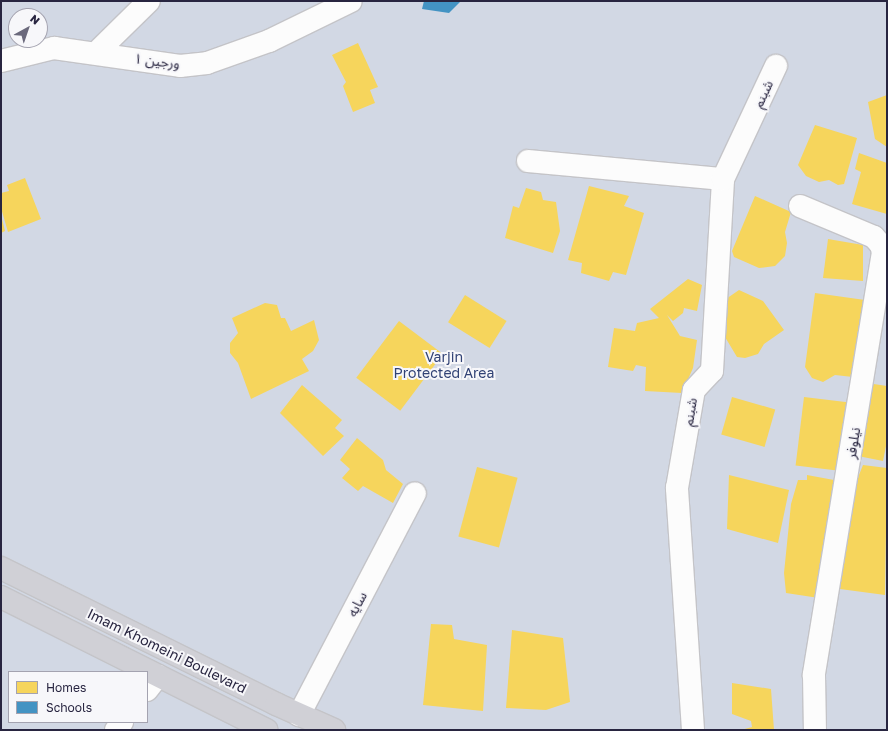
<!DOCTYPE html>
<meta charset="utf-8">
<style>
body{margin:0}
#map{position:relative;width:888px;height:731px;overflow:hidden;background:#e8e8ec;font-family:"Golos Text","Noto Sans Arabic",sans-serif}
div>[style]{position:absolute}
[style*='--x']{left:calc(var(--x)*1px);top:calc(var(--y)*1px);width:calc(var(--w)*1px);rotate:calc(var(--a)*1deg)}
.green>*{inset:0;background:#d2d8e4}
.homes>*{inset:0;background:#f6d55c;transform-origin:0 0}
.schools>*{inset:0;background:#4393c3}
.roads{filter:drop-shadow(1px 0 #c4c4c8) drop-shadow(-1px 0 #c4c4c8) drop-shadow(0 1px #c4c4c8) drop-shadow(0 -1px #c4c4c8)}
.minor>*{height:22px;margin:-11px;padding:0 11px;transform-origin:11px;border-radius:11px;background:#fcfcfc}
.major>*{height:22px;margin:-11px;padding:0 11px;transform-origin:11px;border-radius:11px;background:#d0d0d6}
span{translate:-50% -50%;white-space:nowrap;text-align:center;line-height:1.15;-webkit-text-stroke:4px #f7f7fa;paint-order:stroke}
.street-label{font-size:14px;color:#282540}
.park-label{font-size:14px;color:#314275}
.frame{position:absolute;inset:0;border:2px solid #282540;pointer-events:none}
.legend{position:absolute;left:8px;top:671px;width:140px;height:52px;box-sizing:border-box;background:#f7f7fa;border:1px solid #a4a3b0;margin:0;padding:5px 7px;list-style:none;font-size:12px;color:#282540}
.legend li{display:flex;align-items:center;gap:8px;height:20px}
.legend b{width:20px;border:1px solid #a4a3b0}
.north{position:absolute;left:8px;top:8px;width:40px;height:40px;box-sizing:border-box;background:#f7f7fa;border:1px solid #a4a3b0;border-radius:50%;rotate:40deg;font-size:11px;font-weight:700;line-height:16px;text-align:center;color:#282540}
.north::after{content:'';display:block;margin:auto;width:14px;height:18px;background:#6b697c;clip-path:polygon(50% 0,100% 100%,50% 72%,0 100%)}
</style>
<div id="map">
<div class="green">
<div style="clip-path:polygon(evenodd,1px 1px,887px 1px,887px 730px,1px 730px,1px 1px,16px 16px,40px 16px,40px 40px,16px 40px,16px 16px,1px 1px,9px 672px,147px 672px,147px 722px,9px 722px,9px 672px)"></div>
</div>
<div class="homes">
<div style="clip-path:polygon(358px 43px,378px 87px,370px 90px,375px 103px,353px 112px,343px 86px,346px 82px,332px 55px)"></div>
<div style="clip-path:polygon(887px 95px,887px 147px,875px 139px,868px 102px)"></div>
<div style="clip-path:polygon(815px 125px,857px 138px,844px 184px,838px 185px,829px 180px,819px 182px,806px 176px,798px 165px)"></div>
<div style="clip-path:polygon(859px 153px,887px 163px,887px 214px,852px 204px,861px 172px,855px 169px)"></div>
<div style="clip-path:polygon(25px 178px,41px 219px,8px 232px,1px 208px,1px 193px,9px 191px,7px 185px)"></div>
<div style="clip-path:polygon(589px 186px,629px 196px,624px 206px,644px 213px,626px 275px,613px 272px,609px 281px,581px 273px,582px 263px,568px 260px)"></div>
<div style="clip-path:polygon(526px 188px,541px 192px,543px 200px,556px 202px,560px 231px,553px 253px,505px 238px,513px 206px,519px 208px)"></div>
<div style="clip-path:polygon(755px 196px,791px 212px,785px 232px,787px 243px,785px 256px,775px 266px,759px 268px,734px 257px,732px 251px)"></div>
<div style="clip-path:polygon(1px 215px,5px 231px,1px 233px)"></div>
<div style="clip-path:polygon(828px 239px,863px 245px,863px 281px,823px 278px)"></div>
<div style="clip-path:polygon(688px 279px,702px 285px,697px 311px,684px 308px,683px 313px,673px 321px,667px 315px,680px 336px,697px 340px,693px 368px,682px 393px,645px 391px,646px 367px,636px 365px,633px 371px,608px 367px,614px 328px,635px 331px,637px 323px,659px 318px,650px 309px)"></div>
<div style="clip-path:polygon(739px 290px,763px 301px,784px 330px,764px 344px,758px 354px,745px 358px,737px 357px,725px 337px,719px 317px,726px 299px)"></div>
<div style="clip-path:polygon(815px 293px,865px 300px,853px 377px,835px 375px,823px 382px,812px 378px,805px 367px)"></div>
<div style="left:465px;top:295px;width:49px;height:32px;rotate:32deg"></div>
<div style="clip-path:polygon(265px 303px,277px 305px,281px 318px,285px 318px,291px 331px,314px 320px,319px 340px,313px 351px,302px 359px,309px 371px,251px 399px,238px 363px,230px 353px,230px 343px,238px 333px,232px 318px)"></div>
<div style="left:399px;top:321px;width:55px;height:71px;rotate:37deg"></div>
<div style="clip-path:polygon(867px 383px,887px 386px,887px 441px,883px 461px,858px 456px)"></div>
<div style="clip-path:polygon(302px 385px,342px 420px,335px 428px,344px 436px,323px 456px,280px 413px)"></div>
<div style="left:732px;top:397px;width:45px;height:39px;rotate:16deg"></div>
<div style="left:804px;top:397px;width:46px;height:69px;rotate:7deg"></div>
<div style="clip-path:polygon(357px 438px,383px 460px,386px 470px,403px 484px,393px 503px,363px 486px,358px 491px,342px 478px,350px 469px,340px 460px)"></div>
<div style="clip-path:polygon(863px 465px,887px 468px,885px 595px,840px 589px,853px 490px)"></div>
<div style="left:477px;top:467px;width:42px;height:72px;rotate:15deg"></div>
<div style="clip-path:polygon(729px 475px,789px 490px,778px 543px,727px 529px)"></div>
<div style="clip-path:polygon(807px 475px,834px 480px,819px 598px,786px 593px,784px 573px,791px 504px,798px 480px,807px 480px)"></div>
<div style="clip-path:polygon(431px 624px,452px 625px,454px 639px,487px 645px,483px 711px,423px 705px)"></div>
<div style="clip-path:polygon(512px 630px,563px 638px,570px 702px,546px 710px,506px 708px)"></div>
<div style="clip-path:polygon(732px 683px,771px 689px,774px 730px,741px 730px,752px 727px,751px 721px,732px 714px)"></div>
</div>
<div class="schools">
<div style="clip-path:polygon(424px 1px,461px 1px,449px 13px,422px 9px)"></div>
</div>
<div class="roads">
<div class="minor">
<div style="--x:96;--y:53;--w:74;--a:-44.5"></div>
<div style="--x:1;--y:61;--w:55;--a:-13.8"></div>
<div style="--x:54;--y:48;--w:127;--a:8.1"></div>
<div style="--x:180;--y:66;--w:27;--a:-6"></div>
<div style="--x:207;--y:63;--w:66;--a:-19.5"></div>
<div style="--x:269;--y:41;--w:91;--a:-26"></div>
<div style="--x:528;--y:161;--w:196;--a:5.3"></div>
<div style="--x:800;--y:206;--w:80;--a:22.7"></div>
<div style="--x:874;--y:237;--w:11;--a:49"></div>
<div style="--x:881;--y:245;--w:7;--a:74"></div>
<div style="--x:883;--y:252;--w:429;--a:99.3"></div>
<div style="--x:814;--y:675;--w:55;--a:89"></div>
<div style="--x:147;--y:690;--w:18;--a:-52"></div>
<div style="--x:299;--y:715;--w:250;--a:-62.4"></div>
<div style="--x:116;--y:730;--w:10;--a:-53"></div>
<div style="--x:693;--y:730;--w:243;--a:-93.8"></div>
<div style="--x:677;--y:488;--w:99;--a:-80.2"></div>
<div style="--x:694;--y:390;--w:26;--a:-47"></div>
<div style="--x:712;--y:371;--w:192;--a:-86.7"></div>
<div style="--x:723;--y:179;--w:125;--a:-64.9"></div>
</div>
<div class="major">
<div style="--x:1;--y:568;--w:307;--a:26.3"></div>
<div style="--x:276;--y:704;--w:64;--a:24.1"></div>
<div style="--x:1;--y:597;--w:297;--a:26.6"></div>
</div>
</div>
<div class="street-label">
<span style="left:157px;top:61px;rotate:7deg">ورجین ۱</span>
<span style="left:763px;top:94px;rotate:-65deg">شبنم</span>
<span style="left:690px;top:412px;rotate:-81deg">شبنم</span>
<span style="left:853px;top:443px;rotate:-81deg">نیلوفر</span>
<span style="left:357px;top:604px;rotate:-62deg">سایه</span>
<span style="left:167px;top:651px;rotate:26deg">Imam Khomeini Boulevard</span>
</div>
<div class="park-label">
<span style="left:444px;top:365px">Varjin<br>Protected Area</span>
</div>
<div class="frame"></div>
<ul class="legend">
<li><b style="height:11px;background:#f6d55c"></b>Homes</li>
<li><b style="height:11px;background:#4393c3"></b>Schools</li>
</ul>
<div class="north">N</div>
</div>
